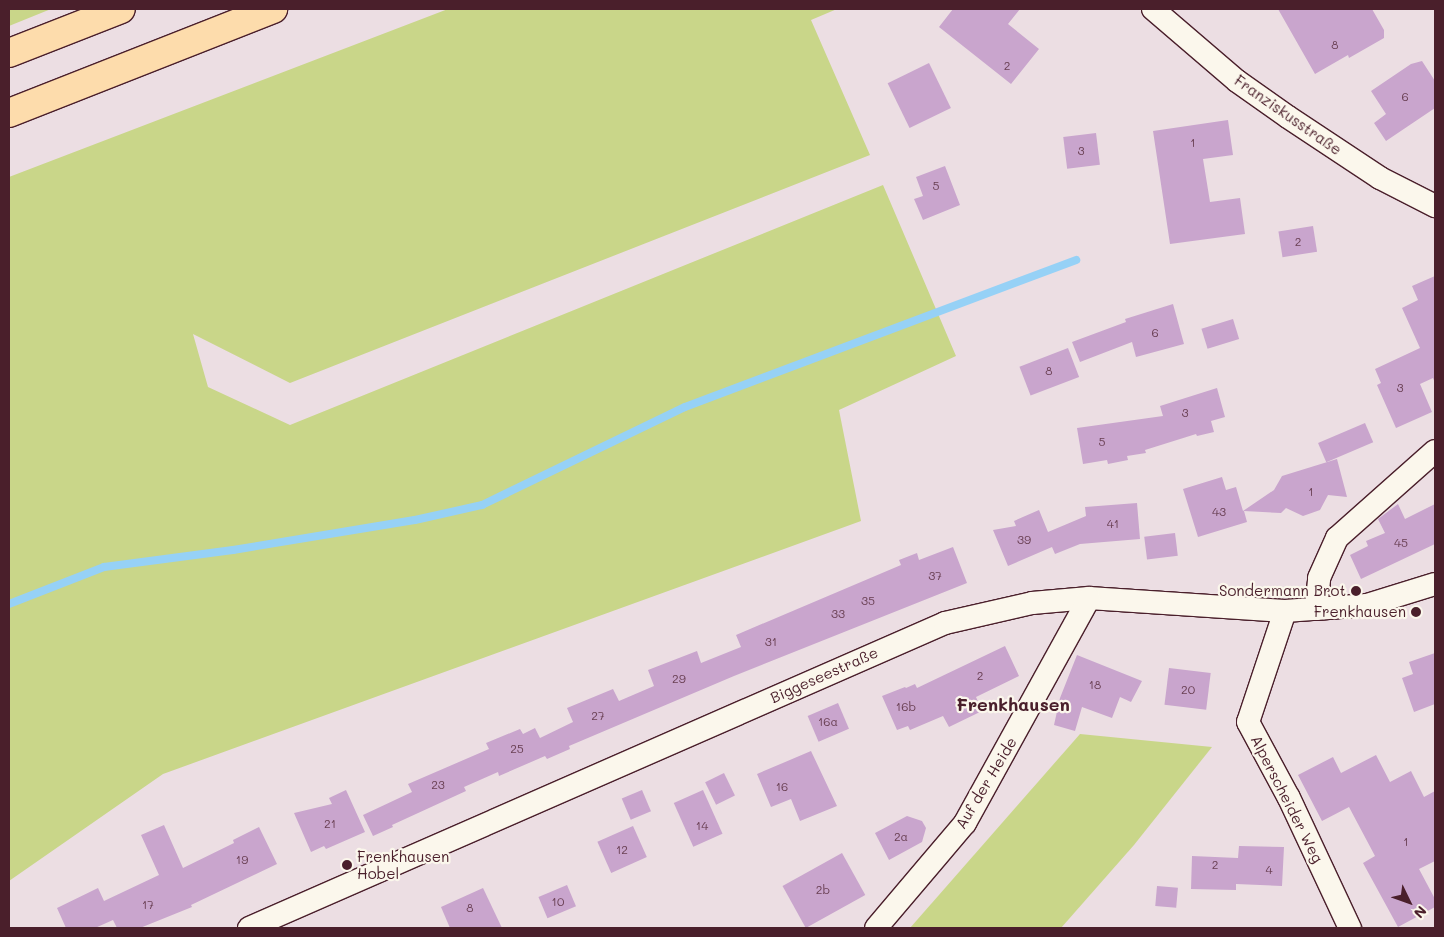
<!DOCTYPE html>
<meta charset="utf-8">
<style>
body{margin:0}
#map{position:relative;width:1444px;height:937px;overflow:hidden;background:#ecdee3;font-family:Mali,sans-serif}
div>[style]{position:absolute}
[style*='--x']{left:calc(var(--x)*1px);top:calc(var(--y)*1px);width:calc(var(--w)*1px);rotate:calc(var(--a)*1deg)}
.green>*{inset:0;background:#c9d689}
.stream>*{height:8px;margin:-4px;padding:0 4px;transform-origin:4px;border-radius:4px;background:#96d1f6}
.building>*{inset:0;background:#c9a5cd;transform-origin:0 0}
.roads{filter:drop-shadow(1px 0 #4a1f2b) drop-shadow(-1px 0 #4a1f2b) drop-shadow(0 1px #4a1f2b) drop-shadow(0 -1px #4a1f2b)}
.minor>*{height:22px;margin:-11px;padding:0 11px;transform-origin:11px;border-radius:11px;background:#fbf7ec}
.motorway>*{height:28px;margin:-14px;padding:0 14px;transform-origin:14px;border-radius:14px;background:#fddcac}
.dots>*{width:14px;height:14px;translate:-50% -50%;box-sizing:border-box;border:2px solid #fbf7ec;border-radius:50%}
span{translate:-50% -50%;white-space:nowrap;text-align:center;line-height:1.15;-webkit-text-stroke:4.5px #fbf7ec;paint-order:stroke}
.number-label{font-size:12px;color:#6a4054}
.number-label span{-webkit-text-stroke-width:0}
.street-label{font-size:15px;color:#4a1f2b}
.poi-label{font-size:15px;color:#4a1f2b}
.right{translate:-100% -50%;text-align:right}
.left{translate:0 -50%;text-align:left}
.quarter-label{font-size:18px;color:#4a1f2b;font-weight:700}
.frame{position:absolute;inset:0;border:10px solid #4a1f2b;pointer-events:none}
.north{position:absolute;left:1384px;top:877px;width:50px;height:50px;-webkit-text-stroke:4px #fbf7ec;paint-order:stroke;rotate:132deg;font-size:14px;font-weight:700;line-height:20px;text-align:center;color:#4a1f2b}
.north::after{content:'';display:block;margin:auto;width:18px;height:22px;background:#4a1f2b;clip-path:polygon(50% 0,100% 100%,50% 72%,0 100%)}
</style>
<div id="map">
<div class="green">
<div style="clip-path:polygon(9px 9px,51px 9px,9px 26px)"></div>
<div style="clip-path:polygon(448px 9px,837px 9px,811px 20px,870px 155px,290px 383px,193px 334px,208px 387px,290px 425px,883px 185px,956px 356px,839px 410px,861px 521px,163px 774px,9px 881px,9px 177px)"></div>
<div style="clip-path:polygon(1080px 734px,1212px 747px,1134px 845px,1061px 928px,910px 928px)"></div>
</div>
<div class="stream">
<div style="--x:9;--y:604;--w:102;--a:-21.3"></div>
<div style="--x:104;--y:567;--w:130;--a:-7.5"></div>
<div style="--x:233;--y:550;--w:184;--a:-9.4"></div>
<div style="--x:415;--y:520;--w:69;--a:-12.6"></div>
<div style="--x:482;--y:505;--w:225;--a:-25.8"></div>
<div style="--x:685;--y:407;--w:418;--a:-20.6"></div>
</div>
<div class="building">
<div style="clip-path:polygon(953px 9px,1020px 9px,1008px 24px,1039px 49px,1011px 84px,939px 27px)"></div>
<div style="clip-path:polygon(1278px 9px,1372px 9px,1384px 30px,1384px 38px,1349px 58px,1348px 55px,1315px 74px)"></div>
<div style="clip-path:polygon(1422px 61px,1435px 81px,1435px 108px,1386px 141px,1374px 123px,1386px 114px,1371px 91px,1411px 64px)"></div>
<div style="left:929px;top:63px;width:50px;height:46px;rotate:64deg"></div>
<div style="clip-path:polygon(1228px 120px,1233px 155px,1203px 159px,1210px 202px,1240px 198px,1245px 234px,1170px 244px,1153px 131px)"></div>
<div style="left:1096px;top:133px;width:32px;height:33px;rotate:83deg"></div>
<div style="clip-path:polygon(945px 166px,960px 205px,923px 220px,914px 199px,923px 196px,916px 177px)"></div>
<div style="left:1313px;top:226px;width:26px;height:35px;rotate:81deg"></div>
<div style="clip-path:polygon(1435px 276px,1435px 383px,1433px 378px,1420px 384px,1432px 412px,1396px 428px,1377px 385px,1381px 383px,1375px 369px,1420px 348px,1402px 308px,1418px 300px,1412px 286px)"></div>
<div style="clip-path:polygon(1173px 304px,1184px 344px,1136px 357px,1132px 342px,1080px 362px,1072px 342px,1126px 322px,1125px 319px)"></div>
<div style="left:1233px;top:319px;width:21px;height:33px;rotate:73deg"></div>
<div style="left:1068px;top:348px;width:31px;height:52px;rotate:69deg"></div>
<div style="clip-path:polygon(1217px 388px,1225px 417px,1211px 421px,1214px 432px,1197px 436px,1196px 434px,1145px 450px,1146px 453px,1127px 456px,1128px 460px,1108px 464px,1107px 460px,1083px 464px,1077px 428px,1163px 416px,1160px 406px)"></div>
<div style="left:1365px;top:423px;width:21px;height:51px;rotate:67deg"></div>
<div style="clip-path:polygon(1337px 459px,1347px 497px,1328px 495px,1320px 510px,1303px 516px,1286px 508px,1281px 513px,1244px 511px,1247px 522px,1198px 537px,1183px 489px,1222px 477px,1226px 490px,1236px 487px,1243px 511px,1274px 490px,1282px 476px)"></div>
<div style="clip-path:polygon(1137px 503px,1140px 539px,1080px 544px,1055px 554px,1052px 547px,1008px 566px,993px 530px,1016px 526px,1014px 521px,1039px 510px,1048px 532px,1086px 516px,1085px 507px)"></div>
<div style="clip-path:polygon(1398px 504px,1405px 519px,1435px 504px,1435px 544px,1361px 579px,1350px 555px,1368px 546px,1366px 541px,1385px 533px,1378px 519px)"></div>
<div style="left:1175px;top:533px;width:23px;height:31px;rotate:83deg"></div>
<div style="clip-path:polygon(953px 547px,967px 583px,734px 676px,569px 746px,570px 749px,547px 759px,545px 756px,499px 776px,498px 772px,464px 787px,466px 791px,392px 825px,393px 827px,373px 836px,363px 815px,412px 792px,408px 784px,489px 749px,486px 743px,520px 729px,523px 734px,535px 728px,540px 738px,573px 722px,567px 708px,613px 689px,619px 701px,654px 686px,648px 670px,697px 651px,701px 663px,741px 647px,736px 635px,901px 565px,899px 560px,917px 553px,919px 560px)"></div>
<div style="clip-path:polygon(1005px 646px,1019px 676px,976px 697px,982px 711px,949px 727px,943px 716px,910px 730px,908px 726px,897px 730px,882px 696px,905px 687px,906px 688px,915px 684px,917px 688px)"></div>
<div style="clip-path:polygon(1435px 653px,1435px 704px,1414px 712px,1402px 678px,1413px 674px,1409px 662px)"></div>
<div style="clip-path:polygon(1077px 655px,1142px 681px,1131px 702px,1120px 697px,1112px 718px,1082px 707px,1075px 731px,1054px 725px,1060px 698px)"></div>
<div style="left:1169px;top:668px;width:42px;height:37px;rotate:7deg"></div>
<div style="left:838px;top:703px;width:28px;height:33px;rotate:67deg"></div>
<div style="clip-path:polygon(811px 751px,837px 806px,800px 821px,791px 799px,771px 807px,757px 774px)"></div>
<div style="clip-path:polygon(1376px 755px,1390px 782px,1411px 771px,1424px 797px,1435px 791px,1435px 861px,1419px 869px,1435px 899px,1435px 907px,1398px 927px,1363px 863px,1375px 856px,1349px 807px,1322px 821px,1298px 775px,1333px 757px,1341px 773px)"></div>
<div style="left:724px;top:773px;width:25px;height:21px;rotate:64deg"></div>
<div style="clip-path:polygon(346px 790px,365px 832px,326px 849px,324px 846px,311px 852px,294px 813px,332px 804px,329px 798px)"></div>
<div style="left:642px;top:790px;width:23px;height:22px;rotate:67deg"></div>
<div style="left:703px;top:790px;width:48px;height:32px;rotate:66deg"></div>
<div style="clip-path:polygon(907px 816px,922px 821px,926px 828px,922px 842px,889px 860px,875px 833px)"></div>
<div style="clip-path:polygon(164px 825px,183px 868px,234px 843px,233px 840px,259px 827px,277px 864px,191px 905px,192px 907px,140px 928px,117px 928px,113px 920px,95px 928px,66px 928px,57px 908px,98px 888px,104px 901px,159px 875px,141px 835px)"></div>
<div style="left:633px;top:826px;width:34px;height:39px;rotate:66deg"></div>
<div style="clip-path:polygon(1239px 846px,1284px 847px,1282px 886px,1236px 884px,1236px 890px,1191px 889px,1192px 856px,1238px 858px)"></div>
<div style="left:842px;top:853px;width:48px;height:68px;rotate:61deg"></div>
<div style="left:567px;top:885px;width:23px;height:31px;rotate:67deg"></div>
<div style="left:1157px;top:886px;width:21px;height:20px;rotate:5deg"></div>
<div style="clip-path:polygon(483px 888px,502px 928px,450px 928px,441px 907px)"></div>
</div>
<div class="roads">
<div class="minor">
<div style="--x:1153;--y:9;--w:111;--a:40.6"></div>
<div style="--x:1237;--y:81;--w:62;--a:35.2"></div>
<div style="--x:1288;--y:117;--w:110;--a:33.5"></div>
<div style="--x:1380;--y:178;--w:62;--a:27"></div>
<div style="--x:1316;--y:609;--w:31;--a:-84"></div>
<div style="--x:1319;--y:578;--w:44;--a:-65.8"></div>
<div style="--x:1337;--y:538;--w:131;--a:-41.6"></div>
<div style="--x:1285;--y:611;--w:117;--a:108.4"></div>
<div style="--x:1248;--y:722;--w:86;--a:61.7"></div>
<div style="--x:1289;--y:798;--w:144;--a:64.9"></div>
<div style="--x:249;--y:928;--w:760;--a:-23.66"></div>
<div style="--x:945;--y:623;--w:89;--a:-12.9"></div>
<div style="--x:1032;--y:603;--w:57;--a:-5"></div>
<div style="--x:1089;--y:598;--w:196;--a:3.8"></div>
<div style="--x:1285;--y:611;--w:31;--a:-4"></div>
<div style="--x:1316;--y:609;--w:51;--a:-4.5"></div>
<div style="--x:1367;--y:605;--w:71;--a:-17.2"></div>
<div style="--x:876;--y:928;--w:138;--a:-49.7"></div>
<div style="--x:965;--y:823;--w:257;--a:-61.1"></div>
</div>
<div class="motorway">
<div style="--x:9;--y:53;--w:120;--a:-21.4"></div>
<div style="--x:9;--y:113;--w:284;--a:-21.5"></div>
</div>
</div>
<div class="dots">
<div style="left:1356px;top:591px;background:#4a1f2b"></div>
<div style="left:1416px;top:612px;background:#4a1f2b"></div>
<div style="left:347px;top:865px;background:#4a1f2b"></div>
</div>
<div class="number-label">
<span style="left:1335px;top:45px">8</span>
<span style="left:1007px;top:66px">2</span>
<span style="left:1405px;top:97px">6</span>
<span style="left:1193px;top:143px">1</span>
<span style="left:1081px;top:151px">3</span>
<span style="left:936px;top:186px">5</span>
<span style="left:1298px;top:242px">2</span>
<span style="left:1155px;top:333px">6</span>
<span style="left:1049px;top:371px">8</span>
<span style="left:1400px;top:388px">3</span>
<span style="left:1185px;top:413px">3</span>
<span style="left:1102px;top:442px">5</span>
<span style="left:1311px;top:492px">1</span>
<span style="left:1219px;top:512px">43</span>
<span style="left:1113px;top:524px">41</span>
<span style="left:1024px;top:540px">39</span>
<span style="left:1401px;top:543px">45</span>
<span style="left:935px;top:576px">37</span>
<span style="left:868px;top:601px">35</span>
<span style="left:838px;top:614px">33</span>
<span style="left:771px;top:642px">31</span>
<span style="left:980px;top:676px">2</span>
<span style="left:679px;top:679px">29</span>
<span style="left:1095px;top:685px">18</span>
<span style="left:1188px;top:690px">20</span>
<span style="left:906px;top:707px">16b</span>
<span style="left:598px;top:716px">27</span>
<span style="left:828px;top:722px">16a</span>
<span style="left:517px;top:749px">25</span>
<span style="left:438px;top:785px">23</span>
<span style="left:782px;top:787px">16</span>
<span style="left:330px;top:824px">21</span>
<span style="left:702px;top:826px">14</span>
<span style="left:901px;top:837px">2a</span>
<span style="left:1406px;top:842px">1</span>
<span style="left:622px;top:850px">12</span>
<span style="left:242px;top:860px">19</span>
<span style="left:1215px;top:865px">2</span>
<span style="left:1269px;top:870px">4</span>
<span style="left:823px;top:890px">2b</span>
<span style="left:558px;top:902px">10</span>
<span style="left:148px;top:905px">17</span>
<span style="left:470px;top:908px">8</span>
</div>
<div class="street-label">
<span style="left:1288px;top:115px;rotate:35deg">Franziskusstraße</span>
<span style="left:824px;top:675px;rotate:-24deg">Biggeseestraße</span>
<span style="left:986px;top:783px;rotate:-59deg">Auf der Heide</span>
<span style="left:1287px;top:799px;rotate:63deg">Alperscheider Weg</span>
</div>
<div class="poi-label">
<span class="right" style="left:1346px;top:591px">Sondermann Brot</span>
<span class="right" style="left:1406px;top:612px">Frenkhausen</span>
<span class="left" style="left:357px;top:865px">Frenkhausen<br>Hobel</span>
</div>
<div class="quarter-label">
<span style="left:1013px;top:704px">Frenkhausen</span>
</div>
<div class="frame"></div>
<div class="north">N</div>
</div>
